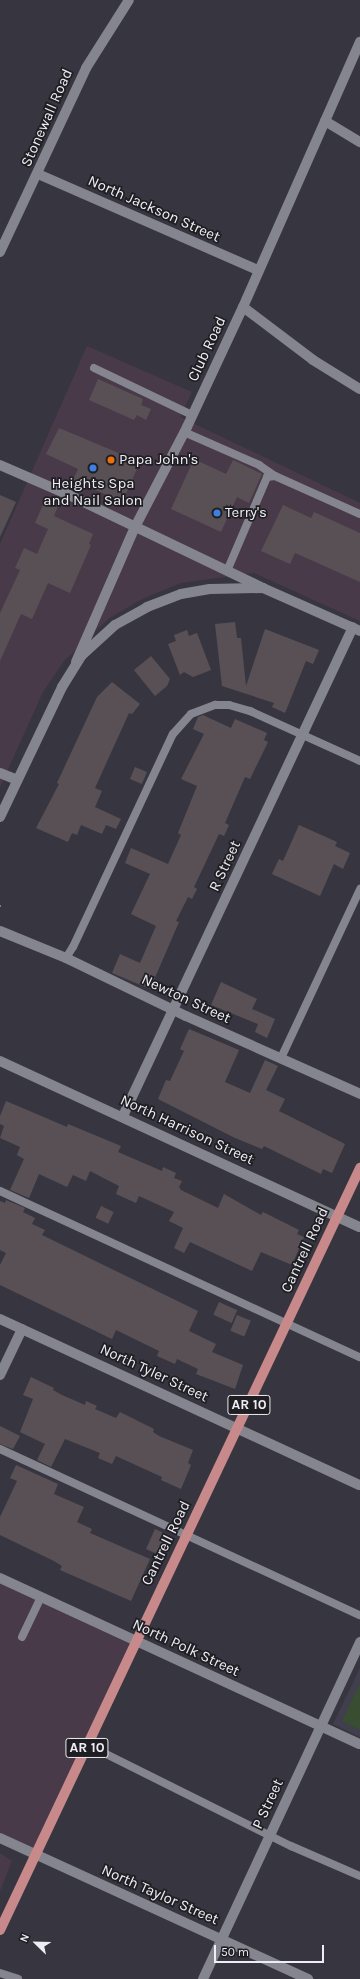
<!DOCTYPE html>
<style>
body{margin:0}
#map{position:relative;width:360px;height:1979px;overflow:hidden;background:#373640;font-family:Karla,sans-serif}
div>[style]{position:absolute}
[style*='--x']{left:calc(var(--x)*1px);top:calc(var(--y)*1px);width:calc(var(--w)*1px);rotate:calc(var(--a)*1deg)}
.commercial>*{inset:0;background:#483a48}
.built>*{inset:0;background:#413f4e}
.green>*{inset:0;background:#394d32}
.building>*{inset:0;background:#595056;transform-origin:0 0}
.path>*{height:2.5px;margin-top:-1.25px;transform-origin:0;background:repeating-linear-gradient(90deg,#7f7e87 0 4px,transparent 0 6px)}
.lane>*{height:8px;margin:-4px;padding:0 4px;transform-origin:4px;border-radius:4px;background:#85858f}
.street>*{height:10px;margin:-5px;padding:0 5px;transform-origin:5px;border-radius:5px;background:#85858f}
.secondary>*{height:10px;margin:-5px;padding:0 5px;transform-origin:5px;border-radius:5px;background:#85858f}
.primary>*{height:10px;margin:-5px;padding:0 5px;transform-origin:5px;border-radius:5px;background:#c8898a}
.dots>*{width:11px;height:11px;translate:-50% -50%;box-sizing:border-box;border:2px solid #1f1e23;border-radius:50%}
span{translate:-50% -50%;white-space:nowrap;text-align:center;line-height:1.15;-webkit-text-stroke:3.5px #1f1e23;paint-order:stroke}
.shield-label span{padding:1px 3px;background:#1f1e23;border:1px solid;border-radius:3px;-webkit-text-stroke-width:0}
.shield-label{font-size:14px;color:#eeedf3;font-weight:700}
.street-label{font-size:15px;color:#eeedf3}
.poi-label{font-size:15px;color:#eeedf3}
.left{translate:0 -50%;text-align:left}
.north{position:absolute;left:16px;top:1923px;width:40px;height:40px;-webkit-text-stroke:3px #1f1e23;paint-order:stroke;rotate:293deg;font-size:11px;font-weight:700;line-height:16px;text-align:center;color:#eeedf3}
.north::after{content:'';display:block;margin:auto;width:14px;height:18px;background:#eeedf3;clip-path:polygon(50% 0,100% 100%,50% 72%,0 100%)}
.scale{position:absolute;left:214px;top:1945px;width:110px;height:18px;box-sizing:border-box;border:2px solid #eeedf3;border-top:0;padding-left:5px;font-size:12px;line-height:14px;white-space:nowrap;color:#eeedf3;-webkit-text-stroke:3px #1f1e23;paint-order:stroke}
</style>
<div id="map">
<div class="commercial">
<div style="clip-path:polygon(87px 346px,192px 392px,180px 417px,360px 503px,360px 621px,254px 573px,181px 583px,142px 599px,108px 619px,64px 661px,43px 692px,0 787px,0 544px)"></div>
<div style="clip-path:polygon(0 1578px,135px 1641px,36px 1854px,0 1838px)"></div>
<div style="clip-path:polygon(0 1853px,12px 1861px,0 1891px)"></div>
</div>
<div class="built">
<div style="clip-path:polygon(360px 1668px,360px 1737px,333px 1724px)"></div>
</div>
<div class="green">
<div style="clip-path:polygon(360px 1683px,360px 1730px,342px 1721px)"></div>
</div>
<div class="building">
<div style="clip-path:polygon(98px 379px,143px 399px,141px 405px,151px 409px,146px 420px,137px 415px,134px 420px,89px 400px)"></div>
<div style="clip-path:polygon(59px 428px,140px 462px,125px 496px,116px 499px,73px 480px,78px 469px,46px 454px)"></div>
<div style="clip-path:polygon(194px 459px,226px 474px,233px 460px,262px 474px,249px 503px,237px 497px,221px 532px,171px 509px)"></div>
<div style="clip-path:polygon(0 495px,16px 502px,0 537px)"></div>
<div style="clip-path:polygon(46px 498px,59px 504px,54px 516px,93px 534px,89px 544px,91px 545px,70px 593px,48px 583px,32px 619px,21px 614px,0 661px,0 613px,20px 570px,15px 568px,24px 548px,37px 554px,48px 529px,35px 523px)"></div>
<div style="clip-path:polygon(283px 505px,311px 518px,314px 512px,360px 533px,360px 582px,295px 553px,290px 564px,261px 551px)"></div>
<div style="clip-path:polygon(235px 622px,237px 638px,241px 638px,246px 686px,265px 629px,319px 650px,313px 664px,306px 661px,285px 713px,272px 707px,274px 703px,222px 686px,215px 624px)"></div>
<div style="clip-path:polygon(187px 630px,189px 636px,197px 633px,211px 670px,193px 677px,184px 672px,180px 675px,168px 644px,176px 641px,174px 635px)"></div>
<div style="clip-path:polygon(151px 656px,170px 679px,167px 686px,155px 696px,134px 670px)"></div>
<div style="clip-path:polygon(112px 682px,140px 704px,132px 714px,129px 713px,95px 788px,102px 791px,95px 807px,121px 819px,116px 829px,106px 825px,102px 834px,81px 825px,77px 835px,72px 833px,68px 842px,36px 828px,59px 784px,57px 783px,97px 697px)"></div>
<div style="clip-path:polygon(203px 715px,231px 728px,235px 719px,267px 733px,264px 740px,268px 742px,250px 779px,245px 777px,225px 823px,229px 825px,224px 836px,219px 834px,194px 887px,197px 889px,192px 899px,188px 897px,176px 921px,179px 922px,150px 989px,112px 973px,120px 954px,140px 963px,156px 926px,131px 914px,150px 874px,125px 863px,131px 848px,168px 864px,181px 835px,178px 833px,197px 786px,181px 779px,204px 734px,193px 729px,198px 717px)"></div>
<div style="left:135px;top:767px;width:13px;height:13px;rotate:23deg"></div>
<div style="clip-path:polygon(299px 825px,337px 842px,335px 846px,350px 853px,343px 869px,334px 864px,320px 896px,272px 874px,279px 859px,283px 861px)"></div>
<div style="clip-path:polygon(221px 982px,257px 999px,252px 1009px,275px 1019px,267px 1038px,255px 1032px,258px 1024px,211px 1005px)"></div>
<div style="clip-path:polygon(189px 1029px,239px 1050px,225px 1082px,250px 1093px,265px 1060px,278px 1066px,266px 1090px,285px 1099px,279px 1111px,345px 1144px,332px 1173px,323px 1169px,321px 1174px,264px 1146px,262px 1149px,235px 1138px,158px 1099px,166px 1080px,170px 1081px,184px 1051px,180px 1049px)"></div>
<div style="clip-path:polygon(6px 1101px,67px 1127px,68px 1124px,121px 1146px,118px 1152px,162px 1171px,163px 1167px,176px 1173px,174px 1178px,182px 1181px,179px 1187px,181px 1190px,218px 1208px,224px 1194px,261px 1215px,263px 1212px,299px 1230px,297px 1234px,304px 1237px,292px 1265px,261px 1252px,252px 1271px,190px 1242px,184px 1253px,174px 1248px,183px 1228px,169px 1221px,174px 1212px,139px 1196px,136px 1203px,116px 1194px,119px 1186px,90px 1171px,86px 1181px,73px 1175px,67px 1187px,39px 1174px,29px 1198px,10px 1190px,24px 1159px,17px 1155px,20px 1147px,0 1138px,4px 1126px,0 1124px,0 1116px)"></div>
<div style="clip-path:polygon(6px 1200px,25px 1208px,23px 1212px,35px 1218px,32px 1224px,45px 1230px,42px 1235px,198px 1311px,189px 1331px,216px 1344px,212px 1352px,243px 1365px,235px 1389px,196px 1374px,198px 1369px,177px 1359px,175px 1364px,157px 1356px,159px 1351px,116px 1330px,112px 1339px,0 1285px,0 1265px,6px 1253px,0 1250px,0 1201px,5px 1203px)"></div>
<div style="left:101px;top:1206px;width:14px;height:13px;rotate:25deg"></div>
<div style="left:219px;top:1302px;width:20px;height:14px;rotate:24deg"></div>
<div style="left:237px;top:1315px;width:15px;height:17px;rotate:23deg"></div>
<div style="clip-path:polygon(31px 1377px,54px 1388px,53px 1390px,62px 1395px,85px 1405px,86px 1401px,97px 1406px,95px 1409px,116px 1418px,120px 1412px,154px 1429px,153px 1432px,159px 1436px,193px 1450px,188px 1463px,191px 1465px,181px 1489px,161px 1480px,162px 1477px,116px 1456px,112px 1464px,98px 1458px,100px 1453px,65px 1439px,51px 1467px,37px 1460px,45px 1444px,20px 1432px,33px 1399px,23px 1395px)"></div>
<div style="clip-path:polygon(0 1426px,20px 1436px,13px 1449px,0 1444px)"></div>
<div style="clip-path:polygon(16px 1465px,58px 1484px,54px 1494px,84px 1507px,77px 1522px,92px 1529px,90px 1533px,150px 1559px,131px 1601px,60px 1570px,62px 1566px,54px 1561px,0 1535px,0 1517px,17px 1481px,10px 1478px)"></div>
<div style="left:155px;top:1529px;width:12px;height:22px;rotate:24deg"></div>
</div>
<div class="path">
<div style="--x:0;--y:906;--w:1;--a:0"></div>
</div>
<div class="lane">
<div style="--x:94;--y:368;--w:109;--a:25.6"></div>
<div style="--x:184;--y:432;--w:82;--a:23.7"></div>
<div style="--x:259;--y:465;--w:19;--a:35"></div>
<div style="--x:227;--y:571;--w:102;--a:-66.9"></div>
<div style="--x:267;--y:477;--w:8;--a:-7"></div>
<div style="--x:275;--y:476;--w:93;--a:24.1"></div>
<div style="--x:66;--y:958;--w:13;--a:-58"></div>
<div style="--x:73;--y:947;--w:235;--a:-64.9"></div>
<div style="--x:173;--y:734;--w:27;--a:-48"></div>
<div style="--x:191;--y:714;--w:26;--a:-21"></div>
<div style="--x:215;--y:705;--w:14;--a:0"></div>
<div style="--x:229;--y:705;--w:22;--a:16"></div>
<div style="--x:250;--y:711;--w:121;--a:24.4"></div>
<div style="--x:281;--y:1058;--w:187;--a:-64.9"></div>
<div style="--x:0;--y:1191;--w:396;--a:24.8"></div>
<div style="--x:0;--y:1449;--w:396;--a:24.8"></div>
<div style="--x:22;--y:1637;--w:44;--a:-64.6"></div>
<div style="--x:88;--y:1745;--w:227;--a:26.5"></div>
<div style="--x:291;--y:1846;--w:75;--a:23.5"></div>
<div style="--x:0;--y:1973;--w:19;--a:18"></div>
</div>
<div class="street">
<div style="--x:325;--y:121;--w:41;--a:31"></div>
<div style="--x:38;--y:174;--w:240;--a:23.6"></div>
<div style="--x:0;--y:252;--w:203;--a:-64.9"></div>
<div style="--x:86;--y:68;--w:80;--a:-57.7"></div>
<div style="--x:243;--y:307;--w:88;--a:37.1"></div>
<div style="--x:313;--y:360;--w:55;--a:31.7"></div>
<div style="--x:0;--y:465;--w:75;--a:23.5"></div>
<div style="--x:69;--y:495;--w:215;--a:25.6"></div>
<div style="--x:76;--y:662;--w:147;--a:-66.4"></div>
<div style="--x:135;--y:527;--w:113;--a:-62.5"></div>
<div style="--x:187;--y:427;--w:132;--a:-65"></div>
<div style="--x:243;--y:307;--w:290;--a:-66.2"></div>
<div style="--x:0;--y:773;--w:18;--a:22"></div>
<div style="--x:0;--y:931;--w:71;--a:22.2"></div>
<div style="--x:66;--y:958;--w:133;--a:25.8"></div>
<div style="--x:186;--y:1016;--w:191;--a:24.1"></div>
<div style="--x:0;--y:1061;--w:396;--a:24.8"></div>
<div style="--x:123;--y:1116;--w:540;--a:-64.81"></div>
<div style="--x:0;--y:1319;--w:396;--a:24.8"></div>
<div style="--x:0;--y:1375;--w:51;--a:-64.4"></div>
<div style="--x:0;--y:1578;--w:396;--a:24.8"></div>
<div style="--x:0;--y:1838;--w:339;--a:24.6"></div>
<div style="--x:203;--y:1979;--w:372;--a:-65"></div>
</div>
<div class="secondary">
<div style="--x:0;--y:817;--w:144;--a:-64.5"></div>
<div style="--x:62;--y:687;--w:36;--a:-58"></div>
<div style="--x:81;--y:656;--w:46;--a:-42.4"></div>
<div style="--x:115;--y:625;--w:37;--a:-29"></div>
<div style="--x:147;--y:607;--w:36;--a:-21"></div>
<div style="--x:181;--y:594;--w:29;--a:-10"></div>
<div style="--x:210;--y:589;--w:53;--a:-1.1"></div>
<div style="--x:263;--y:588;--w:106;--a:23.9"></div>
</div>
<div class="primary">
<div style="--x:0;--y:1930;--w:843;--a:-64.71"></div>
</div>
<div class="dots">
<div style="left:111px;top:460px;background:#e8710a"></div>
<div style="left:93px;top:468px;background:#3f7fe0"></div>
<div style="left:217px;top:513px;background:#3f7fe0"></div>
</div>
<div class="shield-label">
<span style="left:249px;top:1405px">AR 10</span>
<span style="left:87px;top:1748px">AR 10</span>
</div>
<div class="street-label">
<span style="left:47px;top:118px;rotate:-66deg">Stonewall Road</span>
<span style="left:154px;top:209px;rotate:24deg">North Jackson Street</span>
<span style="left:207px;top:349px;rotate:-65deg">Club Road</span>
<span style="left:225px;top:866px;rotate:-65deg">R Street</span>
<span style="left:186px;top:999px;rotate:25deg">Newton Street</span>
<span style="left:187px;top:1130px;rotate:25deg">North Harrison Street</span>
<span style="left:305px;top:1250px;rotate:-65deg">Cantrell Road</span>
<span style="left:154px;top:1373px;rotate:25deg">North Tyler Street</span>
<span style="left:166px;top:1543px;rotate:-64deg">Cantrell Road</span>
<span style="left:186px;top:1648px;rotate:25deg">North Polk Street</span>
<span style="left:268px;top:1804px;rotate:-65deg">P Street</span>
<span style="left:160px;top:1895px;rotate:24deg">North Taylor Street</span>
</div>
<div class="poi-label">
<span class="left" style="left:119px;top:460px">Papa John's</span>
<span style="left:93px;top:492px">Heights Spa<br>and Nail Salon</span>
<span class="left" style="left:225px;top:513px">Terry's</span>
</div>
<div class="north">N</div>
<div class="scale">50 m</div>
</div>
